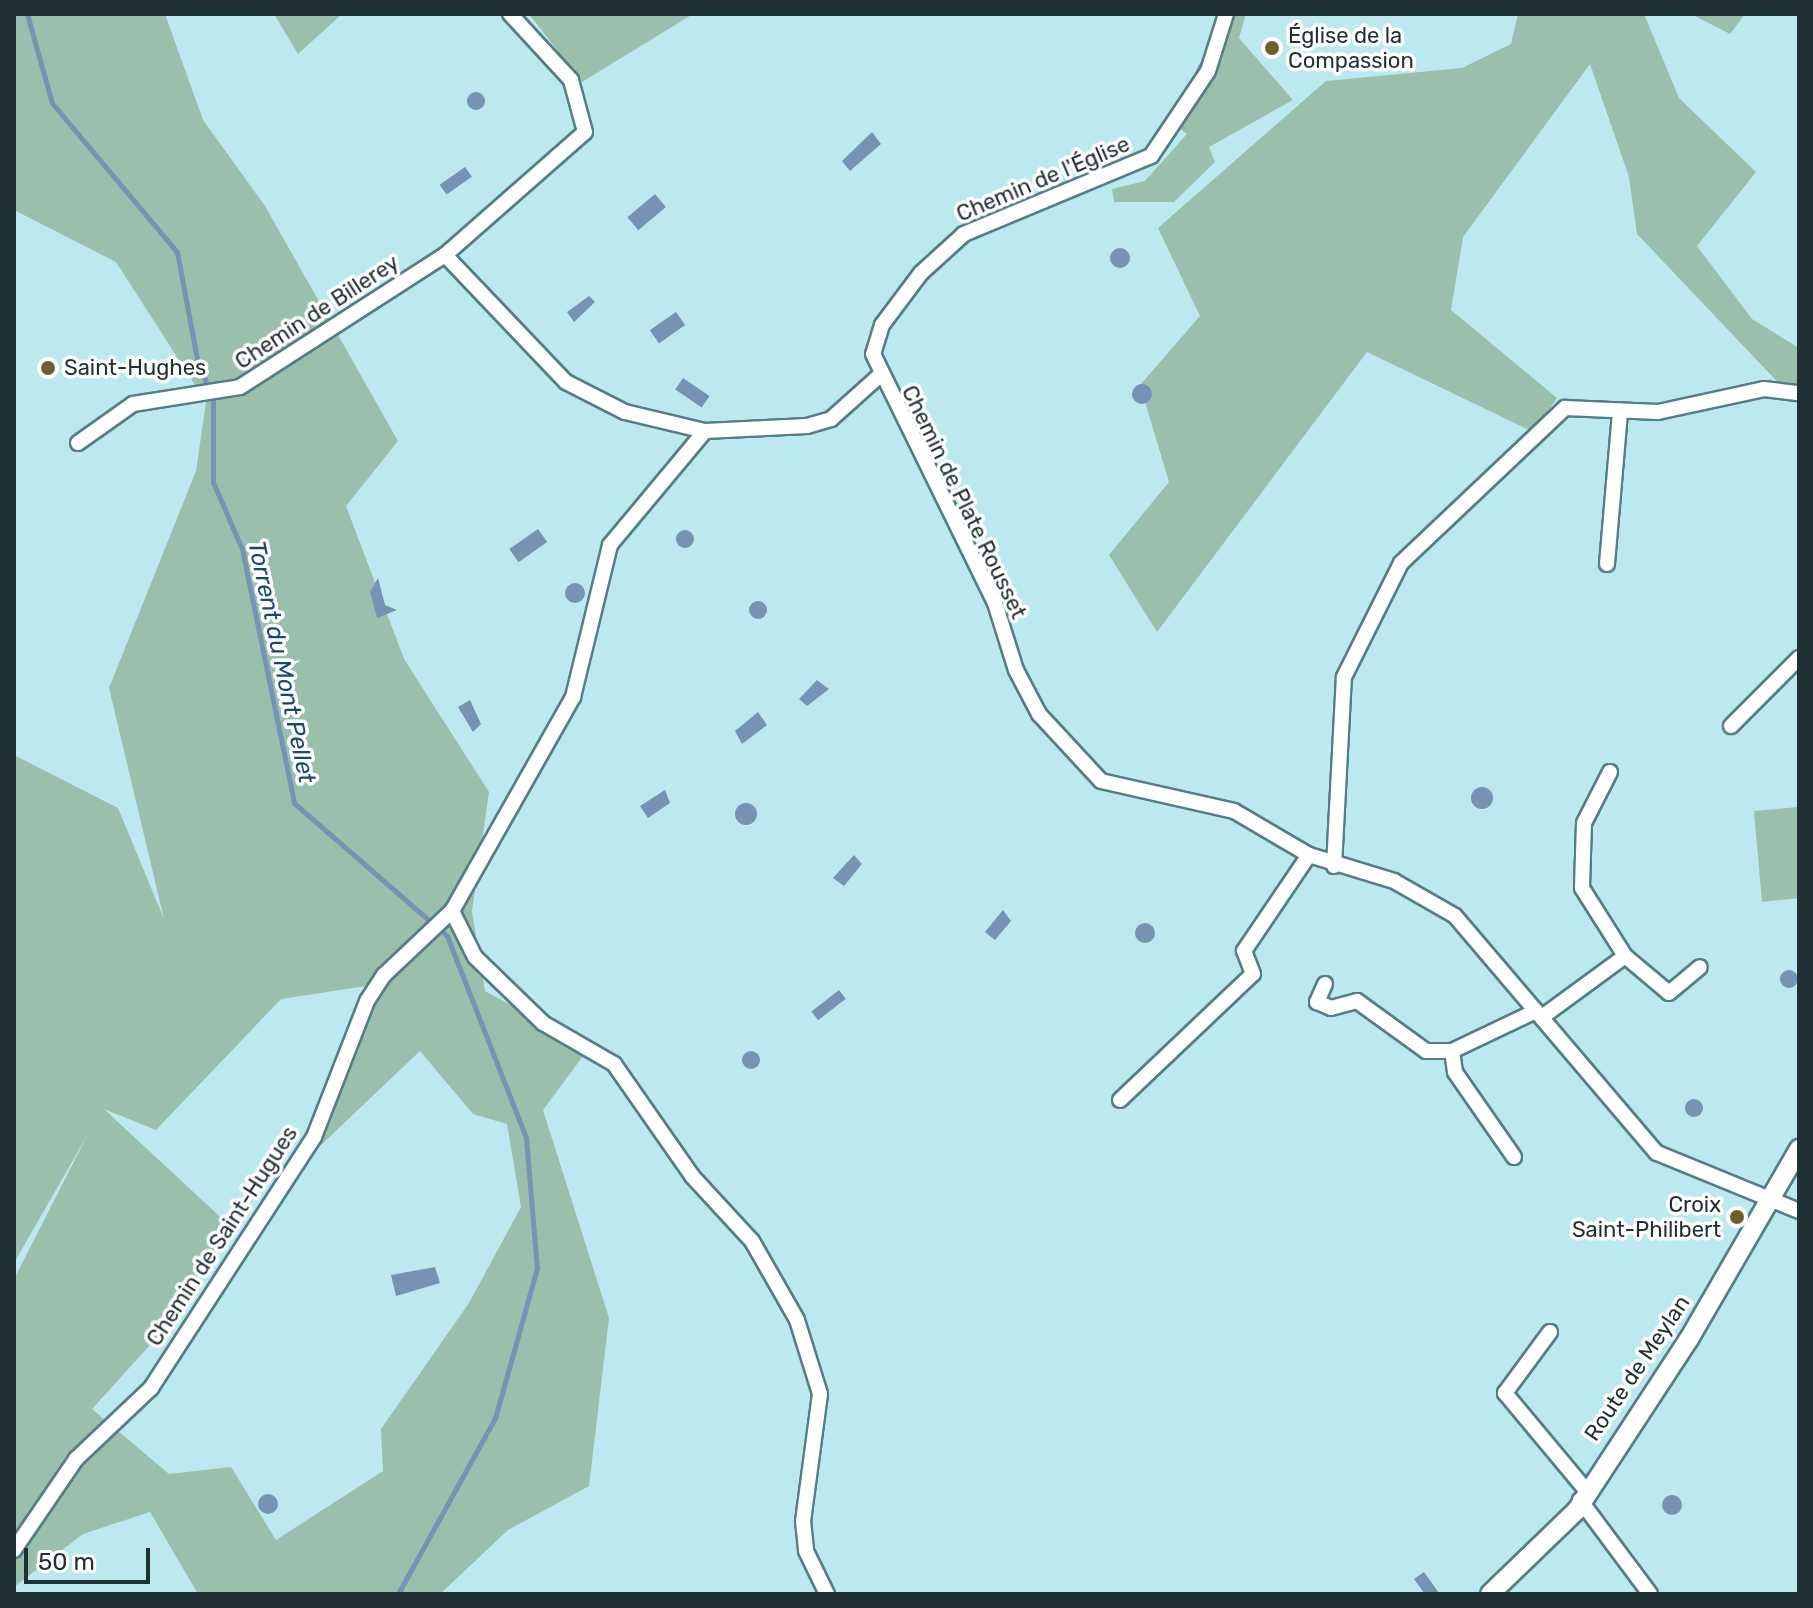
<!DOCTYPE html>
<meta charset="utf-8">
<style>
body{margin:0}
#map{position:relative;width:1813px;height:1608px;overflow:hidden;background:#bbe9ef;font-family:Rubik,sans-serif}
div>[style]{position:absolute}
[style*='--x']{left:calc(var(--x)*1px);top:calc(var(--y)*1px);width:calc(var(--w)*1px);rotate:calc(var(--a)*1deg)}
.green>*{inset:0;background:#9abfac}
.water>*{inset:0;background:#7693b3;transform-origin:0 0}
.round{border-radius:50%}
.stream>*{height:5px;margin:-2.5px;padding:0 2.5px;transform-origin:2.5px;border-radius:2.5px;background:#7693b3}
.roads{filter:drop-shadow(2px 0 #547e84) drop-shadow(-2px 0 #547e84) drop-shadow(0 2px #547e84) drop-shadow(0 -2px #547e84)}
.minor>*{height:14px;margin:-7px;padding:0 7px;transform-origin:7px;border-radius:7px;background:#fff}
.tertiary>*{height:18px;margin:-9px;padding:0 9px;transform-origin:9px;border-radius:9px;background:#fff}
.dots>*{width:22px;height:22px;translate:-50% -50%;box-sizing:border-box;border:4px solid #fff;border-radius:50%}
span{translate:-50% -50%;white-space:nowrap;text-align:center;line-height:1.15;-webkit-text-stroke:7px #fff;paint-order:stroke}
.poi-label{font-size:22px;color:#1e3033}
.left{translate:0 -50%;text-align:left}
.right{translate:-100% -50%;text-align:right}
.street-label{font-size:22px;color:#1e3033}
.water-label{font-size:24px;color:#1a4772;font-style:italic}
.frame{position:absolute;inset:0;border:16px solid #1e3033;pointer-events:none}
.scale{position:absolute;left:24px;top:1548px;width:126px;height:36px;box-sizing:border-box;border:4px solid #1e3033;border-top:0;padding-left:10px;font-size:24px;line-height:28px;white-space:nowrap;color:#1e3033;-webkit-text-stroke:6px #fff;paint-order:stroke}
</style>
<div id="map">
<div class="green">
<div style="clip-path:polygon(evenodd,14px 14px,165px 14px,203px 120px,265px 206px,398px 441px,346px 506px,404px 659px,489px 792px,472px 911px,485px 991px,589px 1048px,543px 1110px,609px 1318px,589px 1486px,508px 1530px,440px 1594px,198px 1594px,150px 1512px,83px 1534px,14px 1587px,14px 1279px,88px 1134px,14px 1263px,14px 755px,118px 808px,164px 919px,109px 688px,196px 471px,206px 402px,116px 262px,14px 210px,14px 14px,373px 985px,321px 1145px,420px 1051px,473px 1114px,507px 1124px,521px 1207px,469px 1303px,381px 1429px,383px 1471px,276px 1540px,231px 1467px,169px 1474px,92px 1409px,168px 1325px,230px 1226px,104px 1109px,156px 1130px,281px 999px,373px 985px)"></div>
<div style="clip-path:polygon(274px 14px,342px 14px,298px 54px)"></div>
<div style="clip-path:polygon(529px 14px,693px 14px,582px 82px)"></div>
<div style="clip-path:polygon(1230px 14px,1246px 14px,1239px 38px,1293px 100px,1209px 147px,1215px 162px,1174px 202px,1114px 202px,1112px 189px,1145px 181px,1187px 134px,1179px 128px,1223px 58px,1218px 53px)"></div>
<div style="clip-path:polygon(1518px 14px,1644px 14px,1679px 98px,1756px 172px,1697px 246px,1752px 319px,1799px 348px,1799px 395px,1790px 395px,1637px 234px,1629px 177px,1590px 64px,1463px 237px,1451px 310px,1557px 398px,1544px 417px,1529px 430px,1367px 352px,1157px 632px,1109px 555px,1169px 482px,1140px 385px,1200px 316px,1158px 228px,1326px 81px,1462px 68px,1511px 44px)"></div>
<div style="clip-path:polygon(1691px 14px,1745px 14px,1730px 34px)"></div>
<div style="clip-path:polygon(1799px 807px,1799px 898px,1762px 902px,1754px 811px)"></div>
</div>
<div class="water">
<div class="round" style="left:467px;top:92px;width:18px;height:18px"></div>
<div style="clip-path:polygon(872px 132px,881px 144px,850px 171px,842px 161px)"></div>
<div style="left:465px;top:167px;width:12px;height:31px;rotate:55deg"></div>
<div style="left:655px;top:194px;width:17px;height:36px;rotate:50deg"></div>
<div class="round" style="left:1110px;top:248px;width:20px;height:20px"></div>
<div style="clip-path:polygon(589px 296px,595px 302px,574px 322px,567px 312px)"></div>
<div style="left:676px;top:312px;width:16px;height:32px;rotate:55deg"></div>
<div style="left:683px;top:378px;width:32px;height:14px;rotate:34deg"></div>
<div class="round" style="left:1132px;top:384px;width:20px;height:20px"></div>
<div style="left:538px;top:529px;width:16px;height:35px;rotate:55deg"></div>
<div class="round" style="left:676px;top:530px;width:18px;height:18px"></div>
<div style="clip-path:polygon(378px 578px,385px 605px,397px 610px,377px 618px,370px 592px)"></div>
<div class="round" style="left:565px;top:583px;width:20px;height:20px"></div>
<div class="round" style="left:749px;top:601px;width:18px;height:18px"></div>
<div style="clip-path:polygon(817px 680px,829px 689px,807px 706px,799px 699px)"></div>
<div style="clip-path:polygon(470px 700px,481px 724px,473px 732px,458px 707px)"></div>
<div style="clip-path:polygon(758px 712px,767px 725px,742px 744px,735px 731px)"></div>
<div class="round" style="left:1471px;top:787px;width:22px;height:22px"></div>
<div style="clip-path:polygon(665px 790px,670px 803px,648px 818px,640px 806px)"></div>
<div class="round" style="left:735px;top:803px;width:22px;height:22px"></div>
<div style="clip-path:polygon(854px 855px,862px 864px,844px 886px,833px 878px)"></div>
<div style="clip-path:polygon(1003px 910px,1011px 921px,995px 940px,985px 932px)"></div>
<div class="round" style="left:1135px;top:923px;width:20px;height:20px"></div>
<div class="round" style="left:1780px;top:970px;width:18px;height:18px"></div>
<div style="left:839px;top:990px;width:11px;height:35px;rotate:52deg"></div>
<div class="round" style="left:742px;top:1051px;width:18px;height:18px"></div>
<div class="round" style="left:1685px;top:1099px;width:18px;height:18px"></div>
<div style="clip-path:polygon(435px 1267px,440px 1283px,396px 1296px,391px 1275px)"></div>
<div class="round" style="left:258px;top:1494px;width:20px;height:20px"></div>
<div class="round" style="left:1662px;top:1495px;width:20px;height:20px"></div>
<div style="clip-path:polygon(1424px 1572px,1439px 1593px,1437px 1594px,1425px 1594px,1414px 1579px)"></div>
</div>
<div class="stream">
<div style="--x:27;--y:14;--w:92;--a:74.3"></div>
<div style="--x:52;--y:103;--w:194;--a:50"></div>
<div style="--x:177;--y:252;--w:114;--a:79.4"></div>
<div style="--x:198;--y:364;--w:36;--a:66"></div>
<div style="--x:213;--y:397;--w:85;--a:90"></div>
<div style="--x:213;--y:482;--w:73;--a:66.6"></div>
<div style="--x:242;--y:549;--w:259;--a:78.4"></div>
<div style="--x:294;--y:803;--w:203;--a:41"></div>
<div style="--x:447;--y:936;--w:217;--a:68.6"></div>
<div style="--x:526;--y:1138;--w:130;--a:85.2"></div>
<div style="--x:537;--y:1268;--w:156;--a:105.6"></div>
<div style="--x:495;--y:1418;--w:201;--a:118.9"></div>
<div style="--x:1190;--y:87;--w:36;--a:-63"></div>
</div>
<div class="roads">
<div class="minor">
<div style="--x:1226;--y:14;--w:60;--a:107.5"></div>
<div style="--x:1208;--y:71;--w:102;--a:123.8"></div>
<div style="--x:1151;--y:156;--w:203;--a:157.4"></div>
<div style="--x:964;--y:234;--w:58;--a:137.8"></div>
<div style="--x:921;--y:273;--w:65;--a:126.9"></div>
<div style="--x:882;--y:325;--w:30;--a:107"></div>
<div style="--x:873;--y:354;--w:277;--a:63.9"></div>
<div style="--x:995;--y:603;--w:70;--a:72.6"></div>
<div style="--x:1016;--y:670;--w:50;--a:62.4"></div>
<div style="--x:1039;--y:714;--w:91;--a:47.2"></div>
<div style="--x:1101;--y:781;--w:136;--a:12.7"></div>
<div style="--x:1234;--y:811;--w:87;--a:30.4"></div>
<div style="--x:1309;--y:855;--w:89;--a:17"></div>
<div style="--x:1394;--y:881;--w:70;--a:29.8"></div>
<div style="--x:1455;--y:916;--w:311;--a:49.6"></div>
<div style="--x:1657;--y:1153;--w:153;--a:22.2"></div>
<div style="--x:445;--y:255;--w:186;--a:-41.3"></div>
<div style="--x:585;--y:132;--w:54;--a:-105.1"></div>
<div style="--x:571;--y:80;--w:90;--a:-132.7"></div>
<div style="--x:78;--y:443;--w:67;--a:-35.3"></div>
<div style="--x:133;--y:404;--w:108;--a:-9"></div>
<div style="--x:240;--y:387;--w:244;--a:-32.8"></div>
<div style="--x:445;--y:255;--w:175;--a:46.4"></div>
<div style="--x:566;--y:382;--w:66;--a:27"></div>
<div style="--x:625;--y:412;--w:82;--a:13.4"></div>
<div style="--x:705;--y:431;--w:102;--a:-2.8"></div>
<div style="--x:807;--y:426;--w:25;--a:-16"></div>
<div style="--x:831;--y:419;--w:63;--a:-41.8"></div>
<div style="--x:1607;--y:564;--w:154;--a:-85.1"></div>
<div style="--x:1731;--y:726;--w:96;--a:-45"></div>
<div style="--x:1610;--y:772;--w:57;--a:117"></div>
<div style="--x:1584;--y:823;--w:65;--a:91.8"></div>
<div style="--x:1582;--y:888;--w:80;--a:57.7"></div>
<div style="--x:1334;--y:866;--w:189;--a:-87"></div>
<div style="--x:1344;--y:677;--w:127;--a:-63.4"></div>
<div style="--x:1401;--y:563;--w:226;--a:-43.4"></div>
<div style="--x:1565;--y:408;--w:93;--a:2.5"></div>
<div style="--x:1658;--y:412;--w:108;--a:-12.2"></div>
<div style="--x:1764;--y:389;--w:35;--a:7"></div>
<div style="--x:452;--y:911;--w:51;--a:63.4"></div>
<div style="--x:475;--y:957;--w:95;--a:44.1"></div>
<div style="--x:543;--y:1023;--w:82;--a:30"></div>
<div style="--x:614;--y:1064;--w:136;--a:55.1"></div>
<div style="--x:692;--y:1176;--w:88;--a:47.3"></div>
<div style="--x:752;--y:1241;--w:91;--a:60.3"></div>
<div style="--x:797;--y:1320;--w:77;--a:72.7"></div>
<div style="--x:820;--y:1394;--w:128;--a:97.6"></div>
<div style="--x:803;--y:1521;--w:30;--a:84"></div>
<div style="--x:806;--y:1551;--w:48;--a:64"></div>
<div style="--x:1325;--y:984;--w:20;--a:114"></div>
<div style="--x:1317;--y:1002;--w:15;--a:23"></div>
<div style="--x:1331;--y:1008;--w:27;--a:-15"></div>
<div style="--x:1357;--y:1001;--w:85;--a:35.9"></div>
<div style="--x:1426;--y:1051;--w:26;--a:0"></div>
<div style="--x:1542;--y:1017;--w:103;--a:-36.3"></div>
<div style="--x:1625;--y:956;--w:57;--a:40.1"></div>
<div style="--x:1669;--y:993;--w:40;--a:-40"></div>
<div style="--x:1120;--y:1100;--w:183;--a:-43.5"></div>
<div style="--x:1253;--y:974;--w:25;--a:-111"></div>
<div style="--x:1244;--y:951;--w:116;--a:-55.9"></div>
<div style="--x:1514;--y:1157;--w:103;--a:-124.8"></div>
<div style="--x:1455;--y:1072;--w:21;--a:-98"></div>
<div style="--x:1452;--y:1051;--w:93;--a:-25.5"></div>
<div style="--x:1550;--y:1332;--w:76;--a:126.4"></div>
<div style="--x:1505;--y:1393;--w:125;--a:50.2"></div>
<div style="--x:1580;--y:1500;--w:117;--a:53.3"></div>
<div style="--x:14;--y:1550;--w:110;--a:-55.7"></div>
<div style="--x:76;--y:1459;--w:103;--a:-43.4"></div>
<div style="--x:151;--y:1388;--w:299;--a:-57"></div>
<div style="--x:314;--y:1137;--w:146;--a:-68.7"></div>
<div style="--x:367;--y:1001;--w:31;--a:-57"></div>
<div style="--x:384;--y:975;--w:93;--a:-43.3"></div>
<div style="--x:452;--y:911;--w:246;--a:-60.5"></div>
<div style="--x:573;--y:697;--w:156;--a:-76.3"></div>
<div style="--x:610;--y:545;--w:148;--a:-50.2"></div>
</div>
<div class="tertiary">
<div style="--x:1490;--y:1594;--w:121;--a:-44"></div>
<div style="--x:1577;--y:1510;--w:204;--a:-56.8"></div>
<div style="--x:1689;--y:1339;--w:220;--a:-59.9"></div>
</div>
</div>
<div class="dots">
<div style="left:1272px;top:48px;background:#6c602d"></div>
<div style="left:48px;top:368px;background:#6c602d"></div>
<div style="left:1737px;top:1217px;background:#6c602d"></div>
</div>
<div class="poi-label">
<span class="left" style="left:1288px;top:48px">Église de la<br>Compassion</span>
<span class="left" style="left:64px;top:368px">Saint-Hughes</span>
<span class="right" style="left:1721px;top:1217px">Croix<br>Saint-Philibert</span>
</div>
<div class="street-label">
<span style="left:1043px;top:179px;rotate:-23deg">Chemin de l'Église</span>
<span style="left:317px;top:312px;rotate:-33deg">Chemin de Billerey</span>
<span style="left:964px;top:502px;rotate:64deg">Chemin de Plate Rousset</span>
<span style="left:222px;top:1236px;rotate:-57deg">Chemin de Saint-Hugues</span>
<span style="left:1637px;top:1368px;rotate:-56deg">Route de Meylan</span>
</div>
<div class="water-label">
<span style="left:281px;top:662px;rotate:78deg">Torrent du Mont Pellet</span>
</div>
<div class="frame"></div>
<div class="scale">50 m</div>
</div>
